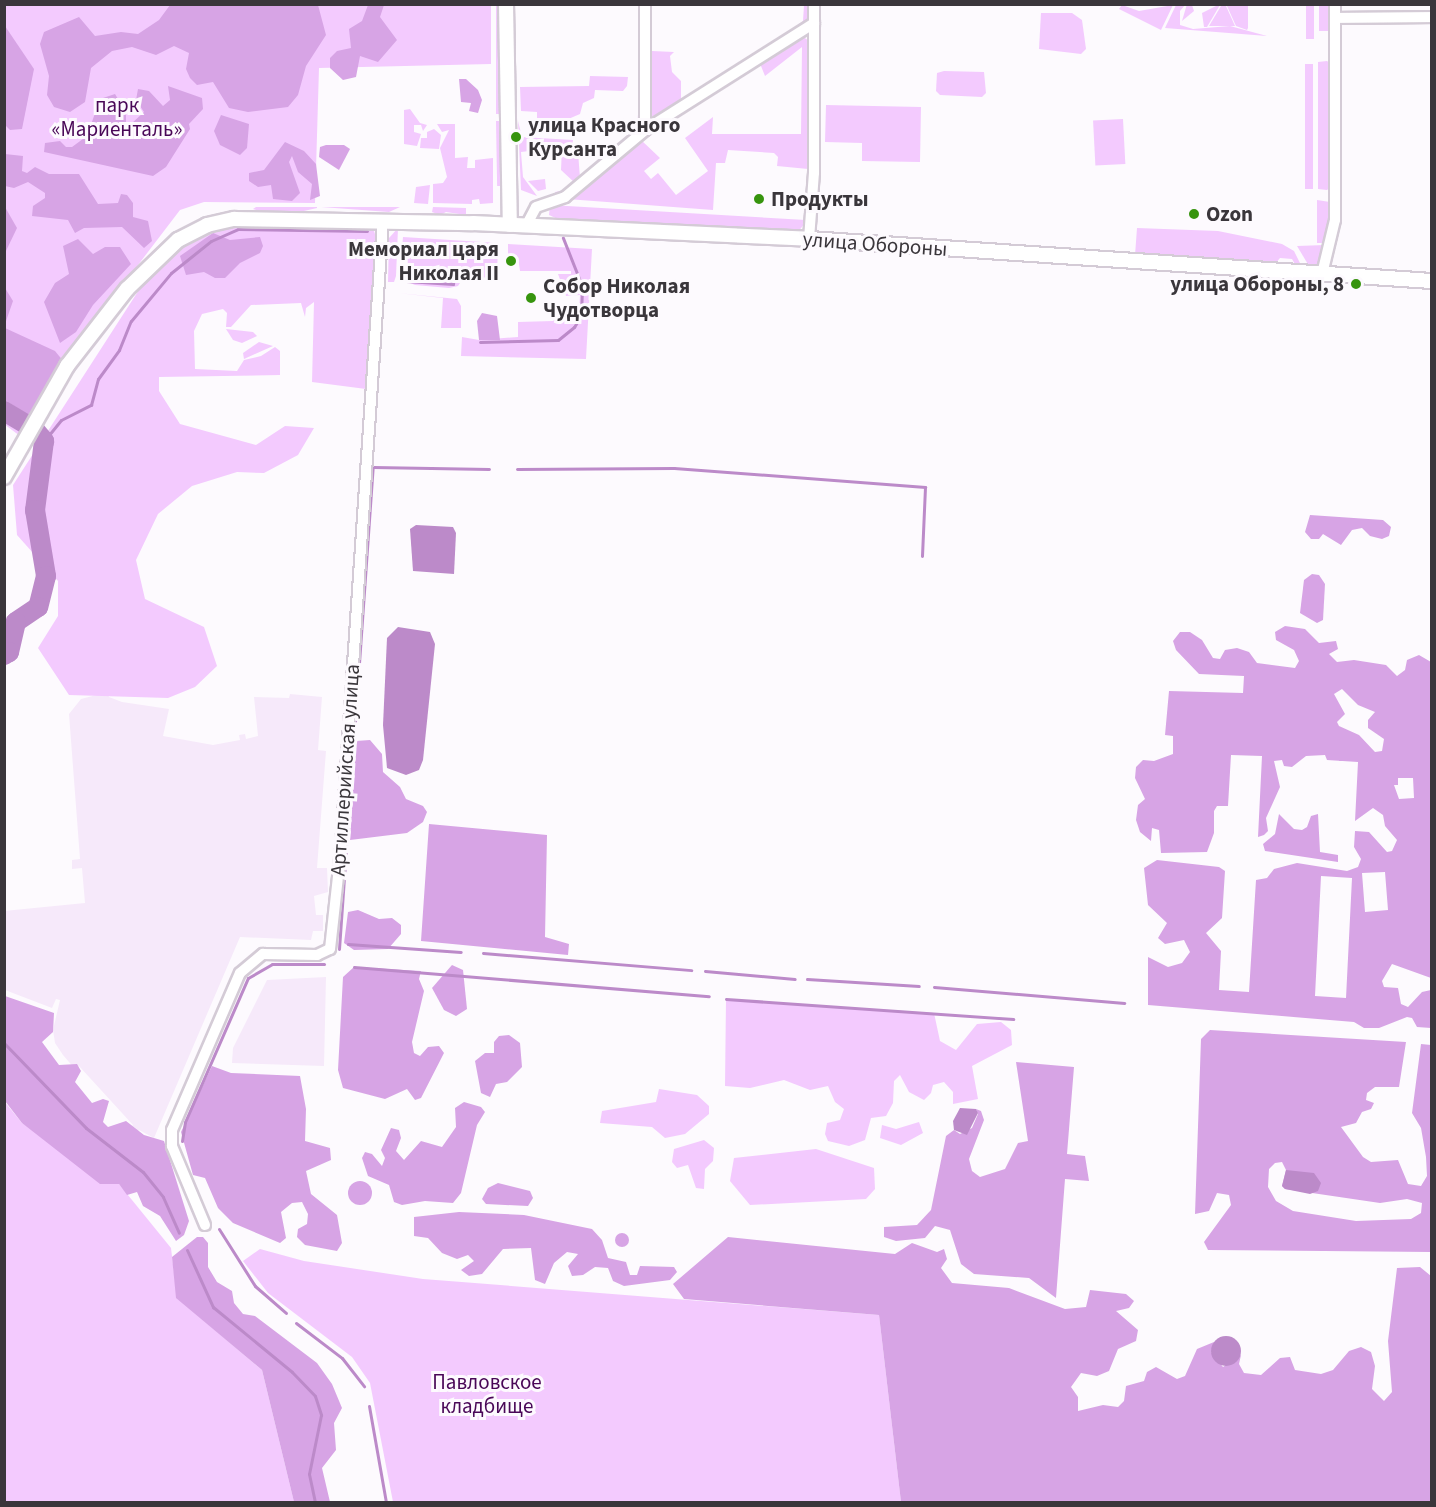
<!DOCTYPE html>
<meta charset="utf-8">
<style>
body{margin:0}
#map{position:relative;width:1436px;height:1507px;overflow:hidden;background:#fdfafe;font-family:"Source Sans 3",sans-serif}
div>[style]{position:absolute}
[style*='--x']{left:calc(var(--x)*1px);top:calc(var(--y)*1px);width:calc(var(--w)*1px);rotate:calc(var(--a)*1deg)}
.built>*{inset:0;background:#f6e9fa}
.green>*{inset:0;background:#f3cafe;transform-origin:0 0}
.forest>*{inset:0;background:#d7a4e5}
.round{border-radius:50%}
.water>*{inset:0;background:#bc8ac9}
.stream>*{height:3px;margin:-1.5px;padding:0 1.5px;transform-origin:1.5px;border-radius:1.5px;background:#bc8ac9}
.river>*{height:20px;margin:-10px;padding:0 10px;transform-origin:10px;border-radius:10px;background:#bc8ac9}
.roads{filter:drop-shadow(2px 0 #d4cbd6) drop-shadow(-2px 0 #d4cbd6) drop-shadow(0 2px #d4cbd6) drop-shadow(0 -2px #d4cbd6)}
.street>*{height:10px;margin:-5px;padding:0 5px;transform-origin:5px;border-radius:5px;background:#fff}
.secondary>*{height:14px;margin:-7px;padding:0 7px;transform-origin:7px;border-radius:7px;background:#fff}
.dots>*{width:16px;height:16px;translate:-50% -50%;box-sizing:border-box;border:3px solid #fdfafe;border-radius:50%}
span{translate:-50% -50%;white-space:nowrap;text-align:center;line-height:1.15;-webkit-text-stroke:6px #fdfafe;paint-order:stroke}
.park-label{font-size:21px;color:#490757}
.poi-label{font-size:21px;color:#3a363b;font-weight:700}
.left{translate:0 -50%;text-align:left}
.right{translate:-100% -50%;text-align:right}
.street-label{font-size:21px;color:#3a363b}
.frame{position:absolute;inset:0;border:6px solid #3a363b;pointer-events:none}
</style>
<div id="map">
<div class="built">
<div style="clip-path:polygon(108px 692px,109px 697px,122px 702px,169px 709px,163px 736px,213px 745px,240px 740px,239px 735px,245px 734px,246px 739px,258px 736px,254px 697px,289px 698px,290px 694px,322px 697px,318px 750px,326px 751px,317px 868px,327px 868px,328px 892px,314px 896px,316px 915px,323px 915px,323px 931px,313px 931px,311px 940px,240px 937px,154px 1138px,139px 1130px,131px 1138px,126px 1133px,133px 1125px,79px 1066px,75px 1069px,63px 1055px,55px 1043px,53px 1030px,60px 1000px,56px 999px,52px 1008px,5px 990px,4px 911px,85px 903px,82px 868px,72px 869px,72px 860px,80px 859px,69px 714px,81px 699px)"></div>
<div style="clip-path:polygon(326px 977px,324px 1066px,232px 1063px,233px 1048px,267px 980px)"></div>
</div>
<div class="green">
<div style="clip-path:polygon(1187px 4px,1192px 5px,1194px 11px,1182px 21px)"></div>
<div style="clip-path:polygon(4px 5px,491px 5px,491px 64px,319px 68px,315px 203px,204px 202px,180px 210px,64px 362px,20px 436px,4px 424px)"></div>
<div style="clip-path:polygon(496px 5px,501px 5px,502px 114px,496px 114px)"></div>
<div style="clip-path:polygon(804px 5px,810px 5px,810px 20px,776px 42px,803px 21px)"></div>
<div style="clip-path:polygon(1122px 5px,1139px 11px,1173px 5px,1161px 30px,1119px 9px)"></div>
<div style="clip-path:polygon(1176px 5px,1185px 5px,1180px 11px,1180px 25px,1193px 29px,1230px 26px,1267px 36px,1165px 28px)"></div>
<div style="clip-path:polygon(1218px 5px,1220px 5px,1207px 27px,1204px 27px,1202px 13px)"></div>
<div style="clip-path:polygon(1248px 5px,1248px 28px,1247px 30px,1236px 26px,1227px 6px)"></div>
<div style="left:1306px;top:5px;width:8px;height:34px"></div>
<div style="left:1319px;top:5px;width:11px;height:26px"></div>
<div style="clip-path:polygon(1221px 6px,1226px 6px,1235px 26px,1209px 26px)"></div>
<div style="clip-path:polygon(1041px 13px,1072px 13px,1082px 20px,1086px 49px,1081px 54px,1039px 49px)"></div>
<div style="clip-path:polygon(650px 16px,652px 51px,674px 52px,670px 56px,672px 72px,681px 81px,681px 101px,654px 120px,650px 117px)"></div>
<div style="clip-path:polygon(801px 35px,809px 41px,808px 169px,777px 166px,778px 157px,774px 153px,728px 150px,725px 163px,716px 163px,713px 210px,567px 199px,640px 139px,660px 158px,644px 171px,651px 179px,658px 173px,676px 195px,708px 171px,685px 138px,713px 117px,712px 134px,801px 134px,802px 47px,765px 76px,759px 61px)"></div>
<div style="clip-path:polygon(1327px 61px,1331px 64px,1331px 187px,1327px 190px,1318px 189px,1318px 62px)"></div>
<div style="left:1305px;top:64px;width:8px;height:125px"></div>
<div style="clip-path:polygon(944px 71px,984px 72px,986px 93px,982px 97px,940px 95px,936px 91px,937px 73px)"></div>
<div style="clip-path:polygon(590px 76px,628px 77px,627px 86px,623px 91px,595px 90px,594px 98px,583px 103px,580px 114px,559px 123px,537px 121px,537px 112px,521px 111px,520px 87px,589px 86px)"></div>
<div style="clip-path:polygon(826px 105px,921px 107px,920px 162px,862px 161px,862px 143px,825px 142px)"></div>
<div style="clip-path:polygon(410px 109px,420px 123px,427px 125px,423px 131px,421px 125px,414px 125px,414px 132px,421px 134px,417px 146px,404px 144px,404px 110px)"></div>
<div style="clip-path:polygon(638px 114px,640px 125px,633px 138px,561px 196px,555px 195px,555px 192px,566px 190px,575px 183px,561px 170px,562px 147px,521px 152px,523px 177px,537px 196px,521px 190px,518px 121px,522px 137px,573px 140px,572px 149px,578px 152px,580px 178px,632px 137px,637px 129px)"></div>
<div style="left:1123px;top:119px;width:45px;height:30px;rotate:87deg"></div>
<div style="left:502px;top:121px;width:65px;height:6px;rotate:89deg"></div>
<div style="clip-path:polygon(437px 124px,455px 124px,455px 158px,468px 157px,467px 168px,475px 168px,475px 160px,493px 158px,493px 203px,480px 204px,479px 199px,472px 200px,472px 204px,433px 203px,433px 184px,443px 183px,447px 177px,440px 148px,449px 130px,442px 132px)"></div>
<div style="clip-path:polygon(434px 129px,441px 135px,439px 149px,420px 148px,421px 138px,427px 138px,427px 132px)"></div>
<div style="clip-path:polygon(545px 179px,546px 189px,538px 191px,528px 181px)"></div>
<div style="clip-path:polygon(430px 185px,428px 204px,414px 203px,416px 187px)"></div>
<div style="clip-path:polygon(1317px 200px,1330px 202px,1325px 243px,1317px 243px)"></div>
<div style="clip-path:polygon(550px 205px,806px 220px,806px 222px,797px 233px,562px 221px,549px 215px)"></div>
<div style="clip-path:polygon(256px 207px,317px 207px,317px 208px,295px 213px,259px 211px,253px 209px)"></div>
<div style="clip-path:polygon(321px 207px,400px 207px,389px 212px)"></div>
<div style="clip-path:polygon(433px 207px,466px 208px,466px 215px,446px 212px,440px 215px,432px 212px)"></div>
<div style="clip-path:polygon(238px 224px,373px 228px,377px 240px,366px 389px,312px 382px,314px 302px,306px 308px,305px 317px,301px 303px,251px 305px,231px 327px,226px 327px,227px 313px,223px 309px,202px 314px,194px 331px,195px 369px,237px 371px,244px 360px,261px 356px,275px 347px,280px 351px,280px 375px,159px 377px,159px 391px,180px 424px,256px 445px,285px 426px,314px 428px,298px 455px,264px 473px,237px 472px,192px 486px,158px 514px,136px 560px,145px 599px,204px 627px,217px 666px,195px 687px,168px 698px,69px 695px,38px 648px,58px 616px,58px 581px,17px 535px,13px 485px,146px 279px,176px 249px,194px 238px)"></div>
<div style="clip-path:polygon(398px 228px,396px 276px,394px 282px,388px 282px,389px 238px)"></div>
<div style="clip-path:polygon(1137px 228px,1218px 231px,1282px 244px,1294px 251px,1300px 263px,1296px 266px,1292px 259px,1280px 258px,1275px 264px,1135px 255px)"></div>
<div style="clip-path:polygon(403px 237px,498px 243px,497px 276px,462px 280px,458px 286px,449px 288px,415px 285px,406px 281px,404px 269px,403px 280px,399px 281px)"></div>
<div style="clip-path:polygon(508px 244px,592px 249px,586px 359px,461px 356px,462px 337px,479px 340px,518px 337px,518px 322px,553px 321px,564px 311px,579px 311px,580px 295px,566px 296px,558px 274px,571px 274px,571px 271px,520px 271px,518px 257px,508px 256px)"></div>
<div style="clip-path:polygon(1325px 245px,1320px 265px,1314px 267px,1309px 266px,1297px 246px)"></div>
<div style="clip-path:polygon(398px 293px,457px 299px,461px 306px,461px 328px,441px 328px,443px 298px)"></div>
<div style="clip-path:polygon(226px 329px,253px 332px,257px 336px,242px 343px,233px 340px)"></div>
<div style="clip-path:polygon(259px 342px,273px 346px,244px 359px,243px 353px)"></div>
<div style="clip-path:polygon(726px 999px,934px 1013px,940px 1041px,956px 1050px,977px 1024px,1001px 1022px,1011px 1030px,1012px 1045px,972px 1066px,978px 1099px,953px 1104px,953px 1092px,944px 1082px,933px 1085px,931px 1093px,924px 1100px,909px 1092px,900px 1075px,894px 1081px,893px 1103px,886px 1116px,871px 1118px,865px 1140px,849px 1146px,828px 1141px,825px 1134px,827px 1123px,840px 1120px,844px 1109px,835px 1102px,828px 1086px,810px 1090px,784px 1080px,750px 1088px,725px 1086px)"></div>
<div style="clip-path:polygon(659px 1089px,697px 1095px,709px 1106px,709px 1114px,685px 1134px,665px 1138px,652px 1127px,600px 1123px,602px 1111px,656px 1102px)"></div>
<div style="clip-path:polygon(4px 1101px,22px 1123px,119px 1184px,171px 1248px,177px 1298px,262px 1370px,294px 1502px,5px 1502px)"></div>
<div style="clip-path:polygon(919px 1122px,923px 1133px,901px 1145px,880px 1138px,882px 1125px,896px 1129px)"></div>
<div style="clip-path:polygon(704px 1140px,714px 1148px,713px 1161px,705px 1169px,704px 1189px,696px 1188px,688px 1165px,677px 1168px,672px 1162px,674px 1149px)"></div>
<div style="clip-path:polygon(816px 1149px,874px 1168px,875px 1189px,866px 1199px,750px 1205px,730px 1181px,734px 1158px)"></div>
<div style="clip-path:polygon(260px 1249px,304px 1261px,423px 1279px,879px 1315px,901px 1502px,393px 1502px,370px 1383px,352px 1357px,268px 1293px,243px 1261px)"></div>
</div>
<div class="forest">
<div style="clip-path:polygon(170px 5px,318px 5px,326px 35px,306px 66px,298px 95px,288px 107px,248px 112px,229px 108px,213px 82px,197px 85px,190px 78px,186px 69px,189px 53px,174px 46px,156px 55px,132px 47px,112px 51px,91px 68px,85px 102px,70px 112px,54px 107px,47px 95px,49px 76px,40px 44px,44px 32px,79px 17px,95px 36px,121px 32px,138px 34px,159px 20px)"></div>
<div style="clip-path:polygon(368px 5px,384px 5px,380px 17px,397px 40px,378px 62px,360px 56px,356px 77px,343px 80px,330px 68px,330px 58px,337px 51px,351px 48px,349px 29px,362px 21px)"></div>
<div style="clip-path:polygon(5px 26px,34px 69px,22px 129px,10px 130px,5px 125px)"></div>
<div style="clip-path:polygon(459px 79px,466px 79px,478px 90px,482px 100px,478px 113px,469px 111px,471px 103px,461px 102px)"></div>
<div style="clip-path:polygon(168px 86px,202px 98px,203px 109px,189px 124px,190px 129px,166px 167px,153px 176px,44px 152px,45px 143px,60px 141px,66px 147px,72px 147px,87px 136px,100px 99px,115px 94px,126px 112px,126px 122px,131px 124px,144px 112px,136px 100px,138px 89px,149px 91px,163px 106px,170px 100px)"></div>
<div style="clip-path:polygon(221px 115px,249px 124px,247px 148px,240px 155px,220px 145px,214px 131px)"></div>
<div style="clip-path:polygon(285px 142px,304px 151px,316px 164px,320px 196px,310px 200px,312px 184px,298px 172px,292px 156px,289px 162px,300px 193px,292px 201px,273px 199px,271px 185px,258px 187px,249px 181px,249px 173px,264px 170px)"></div>
<div style="clip-path:polygon(326px 145px,344px 145px,350px 149px,339px 170px,319px 157px,320px 147px)"></div>
<div style="clip-path:polygon(5px 154px,23px 156px,22px 171px,27px 173px,35px 167px,49px 174px,79px 174px,98px 204px,118px 203px,121px 194px,127px 195px,133px 203px,133px 217px,148px 221px,152px 241px,144px 248px,122px 227px,84px 228px,75px 233px,68px 220px,32px 216px,33px 206px,45px 198px,45px 193px,28px 182px,14px 188px,5px 186px)"></div>
<div style="clip-path:polygon(5px 207px,17px 228px,5px 253px,4px 253px)"></div>
<div style="clip-path:polygon(213px 233px,230px 240px,260px 237px,263px 246px,260px 253px,240px 263px,225px 278px,215px 278px,204px 272px,186px 275px,180px 256px)"></div>
<div style="clip-path:polygon(78px 239px,93px 254px,105px 247px,120px 247px,131px 264px,93px 305px,76px 332px,60px 343px,44px 302px,55px 283px,69px 274px,63px 246px)"></div>
<div style="clip-path:polygon(5px 288px,13px 301px,5px 324px)"></div>
<div style="clip-path:polygon(482px 313px,497px 316px,500px 340px,479px 340px,477px 321px)"></div>
<div style="clip-path:polygon(5px 328px,55px 351px,64px 362px,30px 416px,5px 400px)"></div>
<div style="clip-path:polygon(1310px 515px,1383px 520px,1391px 527px,1389px 536px,1382px 539px,1370px 536px,1362px 528px,1352px 530px,1341px 545px,1323px 534px,1319px 539px,1311px 539px,1305px 532px)"></div>
<div style="clip-path:polygon(1312px 574px,1319px 575px,1325px 584px,1323px 620px,1317px 623px,1300px 613px,1304px 580px)"></div>
<div style="clip-path:polygon(evenodd,1285px 626px,1305px 629px,1319px 643px,1336px 641px,1338px 649px,1329px 654px,1337px 662px,1354px 660px,1386px 665px,1397px 676px,1405px 670px,1407px 660px,1419px 655px,1431px 662px,1431px 978px,1392px 964px,1382px 981px,1384px 987px,1398px 988px,1401px 1004px,1408px 1007px,1422px 992px,1431px 990px,1431px 1028px,1417px 1027px,1412px 1018px,1407px 1017px,1379px 1028px,1364px 1028px,1354px 1022px,1148px 1005px,1148px 957px,1168px 967px,1182px 963px,1190px 952px,1184px 940px,1165px 944px,1158px 938px,1167px 923px,1148px 905px,1144px 868px,1157px 860px,1219px 867px,1225px 871px,1222px 918px,1206px 933px,1221px 951px,1219px 990px,1249px 992px,1256px 880px,1267px 878px,1274px 869px,1297px 863px,1347px 871px,1358px 867px,1361px 859px,1354px 847px,1355px 831px,1369px 832px,1387px 852px,1392px 851px,1397px 840px,1385px 826px,1383px 815px,1373px 808px,1355px 821px,1358px 762px,1327px 760px,1325px 755px,1306px 756px,1292px 767px,1284px 766px,1282px 760px,1274px 761px,1280px 787px,1266px 818px,1268px 831px,1264px 835px,1258px 837px,1262px 756px,1231px 755px,1228px 806px,1217px 806px,1214px 811px,1214px 833px,1207px 852px,1161px 853px,1159px 830px,1152px 828px,1151px 841px,1140px 832px,1136px 820px,1138px 805px,1145px 799px,1135px 778px,1136px 767px,1143px 760px,1154px 761px,1173px 754px,1173px 736px,1165px 735px,1169px 691px,1243px 693px,1244px 676px,1199px 674px,1176px 650px,1173px 641px,1180px 632px,1190px 632px,1202px 640px,1213px 658px,1220px 659px,1225px 650px,1237px 648px,1249px 652px,1257px 663px,1295px 668px,1299px 661px,1294px 650px,1276px 640px,1275px 632px,1285px 626px,1342px 689px,1358px 705px,1375px 712px,1368px 720px,1368px 728px,1384px 739px,1382px 751px,1375px 752px,1359px 735px,1339px 726px,1337px 722px,1345px 714px,1334px 694px,1342px 689px,1285px 626px,1398px 778px,1413px 778px,1414px 798px,1399px 799px,1394px 785px,1398px 785px,1398px 778px,1285px 626px,1385px 872px,1388px 910px,1365px 912px,1362px 873px,1385px 872px,1285px 626px,1321px 876px,1352px 878px,1346px 998px,1315px 996px,1321px 876px)"></div>
<div style="clip-path:polygon(370px 740px,382px 754px,383px 772px,400px 787px,406px 799px,423px 806px,427px 812px,423px 822px,407px 833px,350px 840px,356px 741px)"></div>
<div style="clip-path:polygon(1279px 814px,1294px 829px,1302px 830px,1307px 827px,1311px 816px,1318px 814px,1320px 852px,1338px 855px,1338px 862px,1265px 851px,1263px 844px,1275px 834px)"></div>
<div style="clip-path:polygon(429px 824px,547px 835px,545px 937px,569px 944px,568px 955px,421px 941px)"></div>
<div style="clip-path:polygon(358px 910px,379px 919px,392px 918px,401px 925px,401px 934px,388px 949px,354px 950px,344px 943px,348px 912px)"></div>
<div style="clip-path:polygon(452px 965px,463px 970px,467px 1009px,456px 1016px,444px 1010px,432px 988px)"></div>
<div style="clip-path:polygon(354px 967px,421px 971px,419px 979px,424px 991px,412px 1042px,414px 1053px,420px 1056px,428px 1047px,439px 1046px,444px 1053px,421px 1098px,415px 1100px,407px 1089px,385px 1099px,343px 1088px,338px 1070px,343px 977px)"></div>
<div style="clip-path:polygon(5px 996px,54px 1013px,53px 1032px,42px 1042px,59px 1065px,77px 1064px,81px 1071px,75px 1082px,92px 1103px,103px 1099px,109px 1101px,103px 1122px,108px 1127px,126px 1121px,144px 1135px,164px 1141px,189px 1221px,184px 1235px,176px 1241px,160px 1216px,143px 1206px,137px 1192px,127px 1195px,119px 1184px,100px 1184px,22px 1123px,5px 1101px)"></div>
<div style="clip-path:polygon(evenodd,1210px 1030px,1406px 1042px,1399px 1087px,1375px 1087px,1367px 1093px,1366px 1100px,1374px 1103px,1371px 1109px,1362px 1112px,1356px 1123px,1341px 1127px,1363px 1157px,1371px 1162px,1398px 1160px,1408px 1184px,1421px 1186px,1427px 1176px,1426px 1157px,1421px 1128px,1412px 1113px,1421px 1044px,1431px 1045px,1431px 1252px,1208px 1250px,1204px 1242px,1231px 1205px,1229px 1195px,1217px 1193px,1209px 1211px,1195px 1214px,1201px 1039px,1210px 1030px,1282px 1162px,1286px 1170px,1282px 1186px,1285px 1189px,1380px 1203px,1407px 1199px,1422px 1203px,1421px 1213px,1411px 1219px,1356px 1221px,1293px 1211px,1276px 1201px,1268px 1187px,1269px 1169px,1275px 1163px,1282px 1162px)"></div>
<div style="clip-path:polygon(509px 1035px,520px 1043px,522px 1067px,507px 1082px,496px 1084px,490px 1097px,481px 1093px,475px 1061px,485px 1053px,494px 1053px,494px 1042px,499px 1036px)"></div>
<div style="clip-path:polygon(1016px 1062px,1074px 1067px,1067px 1154px,1085px 1156px,1089px 1181px,1065px 1179px,1056px 1298px,1029px 1278px,974px 1274px,961px 1264px,950px 1230px,935px 1226px,925px 1238px,896px 1241px,884px 1237px,884px 1227px,917px 1225px,931px 1210px,946px 1136px,954px 1130px,960px 1134px,972px 1128px,978px 1114px,976px 1109px,981px 1111px,984px 1120px,969px 1159px,972px 1171px,980px 1177px,1005px 1169px,1018px 1143px,1028px 1141px)"></div>
<div style="clip-path:polygon(212px 1066px,231px 1073px,300px 1076px,306px 1109px,305px 1141px,330px 1148px,331px 1160px,306px 1171px,311px 1194px,337px 1215px,342px 1243px,337px 1251px,305px 1245px,297px 1237px,298px 1229px,307px 1224px,308px 1214px,302px 1202px,292px 1203px,281px 1212px,286px 1238px,280px 1243px,233px 1223px,218px 1208px,205px 1178px,193px 1175px,181px 1132px)"></div>
<div style="clip-path:polygon(464px 1102px,481px 1107px,485px 1112px,477px 1125px,461px 1193px,453px 1203px,425px 1201px,402px 1205px,394px 1202px,389px 1185px,368px 1176px,362px 1158px,365px 1152px,372px 1154px,382px 1166px,385px 1158px,381px 1150px,391px 1128px,399px 1130px,401px 1138px,396px 1151px,404px 1160px,421px 1141px,442px 1147px,456px 1127px,455px 1108px)"></div>
<div class="round" style="left:348px;top:1181px;width:24px;height:24px"></div>
<div style="clip-path:polygon(498px 1183px,530px 1191px,533px 1198px,528px 1206px,486px 1204px,482px 1199px,488px 1188px)"></div>
<div style="clip-path:polygon(459px 1212px,524px 1215px,592px 1229px,602px 1240px,608px 1258px,626px 1262px,630px 1275px,637px 1275px,640px 1266px,674px 1267px,677px 1272px,670px 1280px,624px 1286px,613px 1281px,608px 1268px,595px 1267px,583px 1275px,572px 1276px,568px 1266px,578px 1254px,567px 1252px,554px 1263px,545px 1284px,535px 1280px,531px 1248px,503px 1249px,482px 1274px,469px 1276px,461px 1270px,474px 1261px,468px 1255px,457px 1259px,442px 1253px,428px 1238px,414px 1236px,414px 1217px)"></div>
<div class="round" style="left:615px;top:1233px;width:14px;height:14px"></div>
<div style="clip-path:polygon(197px 1237px,203px 1237px,208px 1243px,208px 1267px,217px 1282px,232px 1291px,234px 1303px,243px 1314px,255px 1316px,317px 1363px,332px 1384px,342px 1408px,334px 1423px,336px 1450px,322px 1468px,330px 1502px,294px 1502px,262px 1370px,176px 1298px,172px 1257px)"></div>
<div style="clip-path:polygon(728px 1237px,895px 1254px,912px 1243px,937px 1252px,944px 1249px,947px 1259px,941px 1268px,952px 1283px,1009px 1288px,1065px 1309px,1086px 1307px,1090px 1290px,1126px 1294px,1134px 1301px,1129px 1308px,1116px 1311px,1138px 1330px,1136px 1341px,1118px 1349px,1109px 1371px,1097px 1376px,1081px 1373px,1071px 1387px,1078px 1397px,1078px 1411px,1103px 1405px,1118px 1407px,1124px 1401px,1126px 1386px,1144px 1381px,1147px 1372px,1156px 1367px,1177px 1379px,1185px 1376px,1197px 1349px,1214px 1342px,1211px 1352px,1223px 1367px,1241px 1355px,1239px 1364px,1244px 1373px,1261px 1375px,1280px 1358px,1290px 1357px,1295px 1370px,1321px 1374px,1333px 1370px,1349px 1351px,1361px 1347px,1371px 1352px,1375px 1366px,1372px 1389px,1384px 1401px,1392px 1392px,1388px 1341px,1397px 1268px,1420px 1267px,1431px 1276px,1431px 1502px,901px 1502px,879px 1315px,684px 1299px,673px 1284px)"></div>
</div>
<div class="water">
<div style="clip-path:polygon(416px 525px,453px 527px,456px 533px,454px 574px,413px 571px,410px 529px)"></div>
<div style="clip-path:polygon(398px 627px,430px 632px,435px 644px,423px 760px,419px 770px,406px 775px,387px 768px,383px 725px,387px 638px)"></div>
<div style="clip-path:polygon(960px 1108px,976px 1109px,978px 1113px,967px 1135px,954px 1130px,953px 1121px)"></div>
<div style="clip-path:polygon(1286px 1170px,1314px 1173px,1321px 1183px,1318px 1191px,1310px 1194px,1285px 1189px,1282px 1186px)"></div>
<div class="round" style="left:1211px;top:1336px;width:30px;height:30px"></div>
</div>
<div class="stream">
<div style="--x:406;--y:281;--w:47;--a:3.7"></div>
<div style="--x:453;--y:284;--w:9;--a:-84"></div>
<div style="--x:454;--y:275;--w:27;--a:2"></div>
<div style="--x:480;--y:342;--w:78;--a:-1.5"></div>
<div style="--x:558;--y:340;--w:21;--a:-39"></div>
<div style="--x:574;--y:327;--w:13;--a:-58"></div>
<div style="--x:581;--y:316;--w:30;--a:-88"></div>
<div style="--x:582;--y:286;--w:52;--a:-111.6"></div>
<div style="--x:44;--y:441;--w:27;--a:-51"></div>
<div style="--x:61;--y:420;--w:34;--a:-27"></div>
<div style="--x:91;--y:405;--w:27;--a:-75"></div>
<div style="--x:98;--y:379;--w:36;--a:-54"></div>
<div style="--x:119;--y:350;--w:31;--a:-68"></div>
<div style="--x:131;--y:321;--w:62;--a:-50.2"></div>
<div style="--x:171;--y:273;--w:51;--a:-38.7"></div>
<div style="--x:211;--y:241;--w:30;--a:-24"></div>
<div style="--x:238;--y:229;--w:129;--a:0.9"></div>
<div style="--x:517;--y:469;--w:157;--a:-0.4"></div>
<div style="--x:674;--y:468;--w:252;--a:4.3"></div>
<div style="--x:925;--y:487;--w:69;--a:92.5"></div>
<div style="--x:348;--y:944;--w:113;--a:4"></div>
<div style="--x:339;--y:949;--w:483;--a:-86"></div>
<div style="--x:373;--y:467;--w:116;--a:1"></div>
<div style="--x:483;--y:953;--w:209;--a:4.7"></div>
<div style="--x:354;--y:967;--w:356;--a:4.7"></div>
<div style="--x:705;--y:971;--w:90;--a:5.1"></div>
<div style="--x:807;--y:979;--w:112;--a:3.6"></div>
<div style="--x:934;--y:987;--w:191;--a:4.8"></div>
<div style="--x:726;--y:999;--w:288;--a:4"></div>
<div style="--x:4;--y:1043;--w:118;--a:46"></div>
<div style="--x:86;--y:1128;--w:72;--a:37.7"></div>
<div style="--x:143;--y:1172;--w:32;--a:51"></div>
<div style="--x:163;--y:1197;--w:39;--a:66"></div>
<div style="--x:182;--y:1141;--w:19;--a:-81"></div>
<div style="--x:185;--y:1122;--w:157;--a:-66.4"></div>
<div style="--x:248;--y:978;--w:28;--a:-30"></div>
<div style="--x:272;--y:964;--w:52;--a:0"></div>
<div style="--x:219;--y:1229;--w:67;--a:57.7"></div>
<div style="--x:255;--y:1286;--w:41;--a:41.1"></div>
<div style="--x:187;--y:1250;--w:63;--a:65.5"></div>
<div style="--x:213;--y:1307;--w:102;--a:39.4"></div>
<div style="--x:292;--y:1372;--w:33;--a:46"></div>
<div style="--x:315;--y:1396;--w:20;--a:72"></div>
<div style="--x:321;--y:1415;--w:60;--a:101.5"></div>
<div style="--x:309;--y:1474;--w:29;--a:78"></div>
<div style="--x:296;--y:1323;--w:58;--a:37.3"></div>
<div style="--x:342;--y:1358;--w:36;--a:52"></div>
<div style="--x:369;--y:1406;--w:97;--a:80"></div>
</div>
<div class="river">
<div style="--x:4;--y:411;--w:35;--a:31"></div>
<div style="--x:34;--y:429;--w:16;--a:50"></div>
<div style="--x:44;--y:441;--w:70;--a:97.4"></div>
<div style="--x:35;--y:510;--w:67;--a:80.5"></div>
<div style="--x:46;--y:576;--w:32;--a:104"></div>
<div style="--x:38;--y:607;--w:27;--a:146"></div>
<div style="--x:16;--y:622;--w:31;--a:103"></div>
<div style="--x:9;--y:652;--w:6;--a:149"></div>
</div>
<div class="roads">
<div class="street">
<div style="--x:645;--y:4;--w:126;--a:90"></div>
<div style="--x:1335;--y:18;--w:97;--a:-0.6"></div>
<div style="--x:526;--y:226;--w:21;--a:-62"></div>
<div style="--x:536;--y:207;--w:31;--a:-19"></div>
<div style="--x:565;--y:197;--w:104;--a:-39.9"></div>
<div style="--x:645;--y:130;--w:200;--a:-32.3"></div>
<div style="--x:809;--y:239;--w:66;--a:-85.7"></div>
<div style="--x:814;--y:173;--w:169;--a:-90"></div>
<div style="--x:1322;--y:274;--w:56;--a:-76.5"></div>
<div style="--x:1335;--y:220;--w:216;--a:-90"></div>
<div style="--x:205;--y:1225;--w:86;--a:-112.7"></div>
<div style="--x:172;--y:1146;--w:16;--a:-90"></div>
<div style="--x:172;--y:1130;--w:171;--a:-66.6"></div>
<div style="--x:240;--y:973;--w:30;--a:-40"></div>
<div style="--x:263;--y:954;--w:54;--a:1.1"></div>
<div style="--x:317;--y:955;--w:14;--a:-25"></div>
<div style="--x:330;--y:949;--w:92;--a:-83.7"></div>
<div style="--x:340;--y:858;--w:639;--a:-86.14"></div>
</div>
<div class="secondary">
<div style="--x:506;--y:4;--w:221;--a:89"></div>
<div style="--x:4;--y:477;--w:128;--a:-60.4"></div>
<div style="--x:67;--y:366;--w:98;--a:-52.1"></div>
<div style="--x:127;--y:289;--w:71;--a:-43.9"></div>
<div style="--x:178;--y:240;--w:33;--a:-27"></div>
<div style="--x:207;--y:225;--w:28;--a:-13"></div>
<div style="--x:234;--y:219;--w:239;--a:1"></div>
<div style="--x:473;--y:223;--w:336;--a:2.7"></div>
<div style="--x:809;--y:239;--w:624;--a:3.86"></div>
</div>
</div>
<div class="dots">
<div style="left:516px;top:137px;background:#37940e"></div>
<div style="left:759px;top:199px;background:#37940e"></div>
<div style="left:1194px;top:214px;background:#37940e"></div>
<div style="left:511px;top:261px;background:#37940e"></div>
<div style="left:1356px;top:284px;background:#37940e"></div>
<div style="left:531px;top:298px;background:#37940e"></div>
</div>
<div class="park-label">
<span style="left:117px;top:117px">парк<br>«Мариенталь»</span>
<span style="left:487px;top:1394px">Павловское<br>кладбище</span>
</div>
<div class="poi-label">
<span class="left" style="left:528px;top:137px">улица Красного<br>Курсанта</span>
<span class="left" style="left:771px;top:199px">Продукты</span>
<span class="left" style="left:1206px;top:214px">Ozon</span>
<span class="right" style="left:499px;top:261px">Мемориал царя<br>Николая II</span>
<span class="right" style="left:1344px;top:284px">улица Обороны, 8</span>
<span class="left" style="left:543px;top:298px">Собор Николая<br>Чудотворца</span>
</div>
<div class="street-label">
<span style="left:875px;top:244px;rotate:4deg">улица Обороны</span>
<span style="left:345px;top:770px;rotate:-86deg">Артиллерийская улица</span>
</div>
<div class="frame"></div>
</div>
